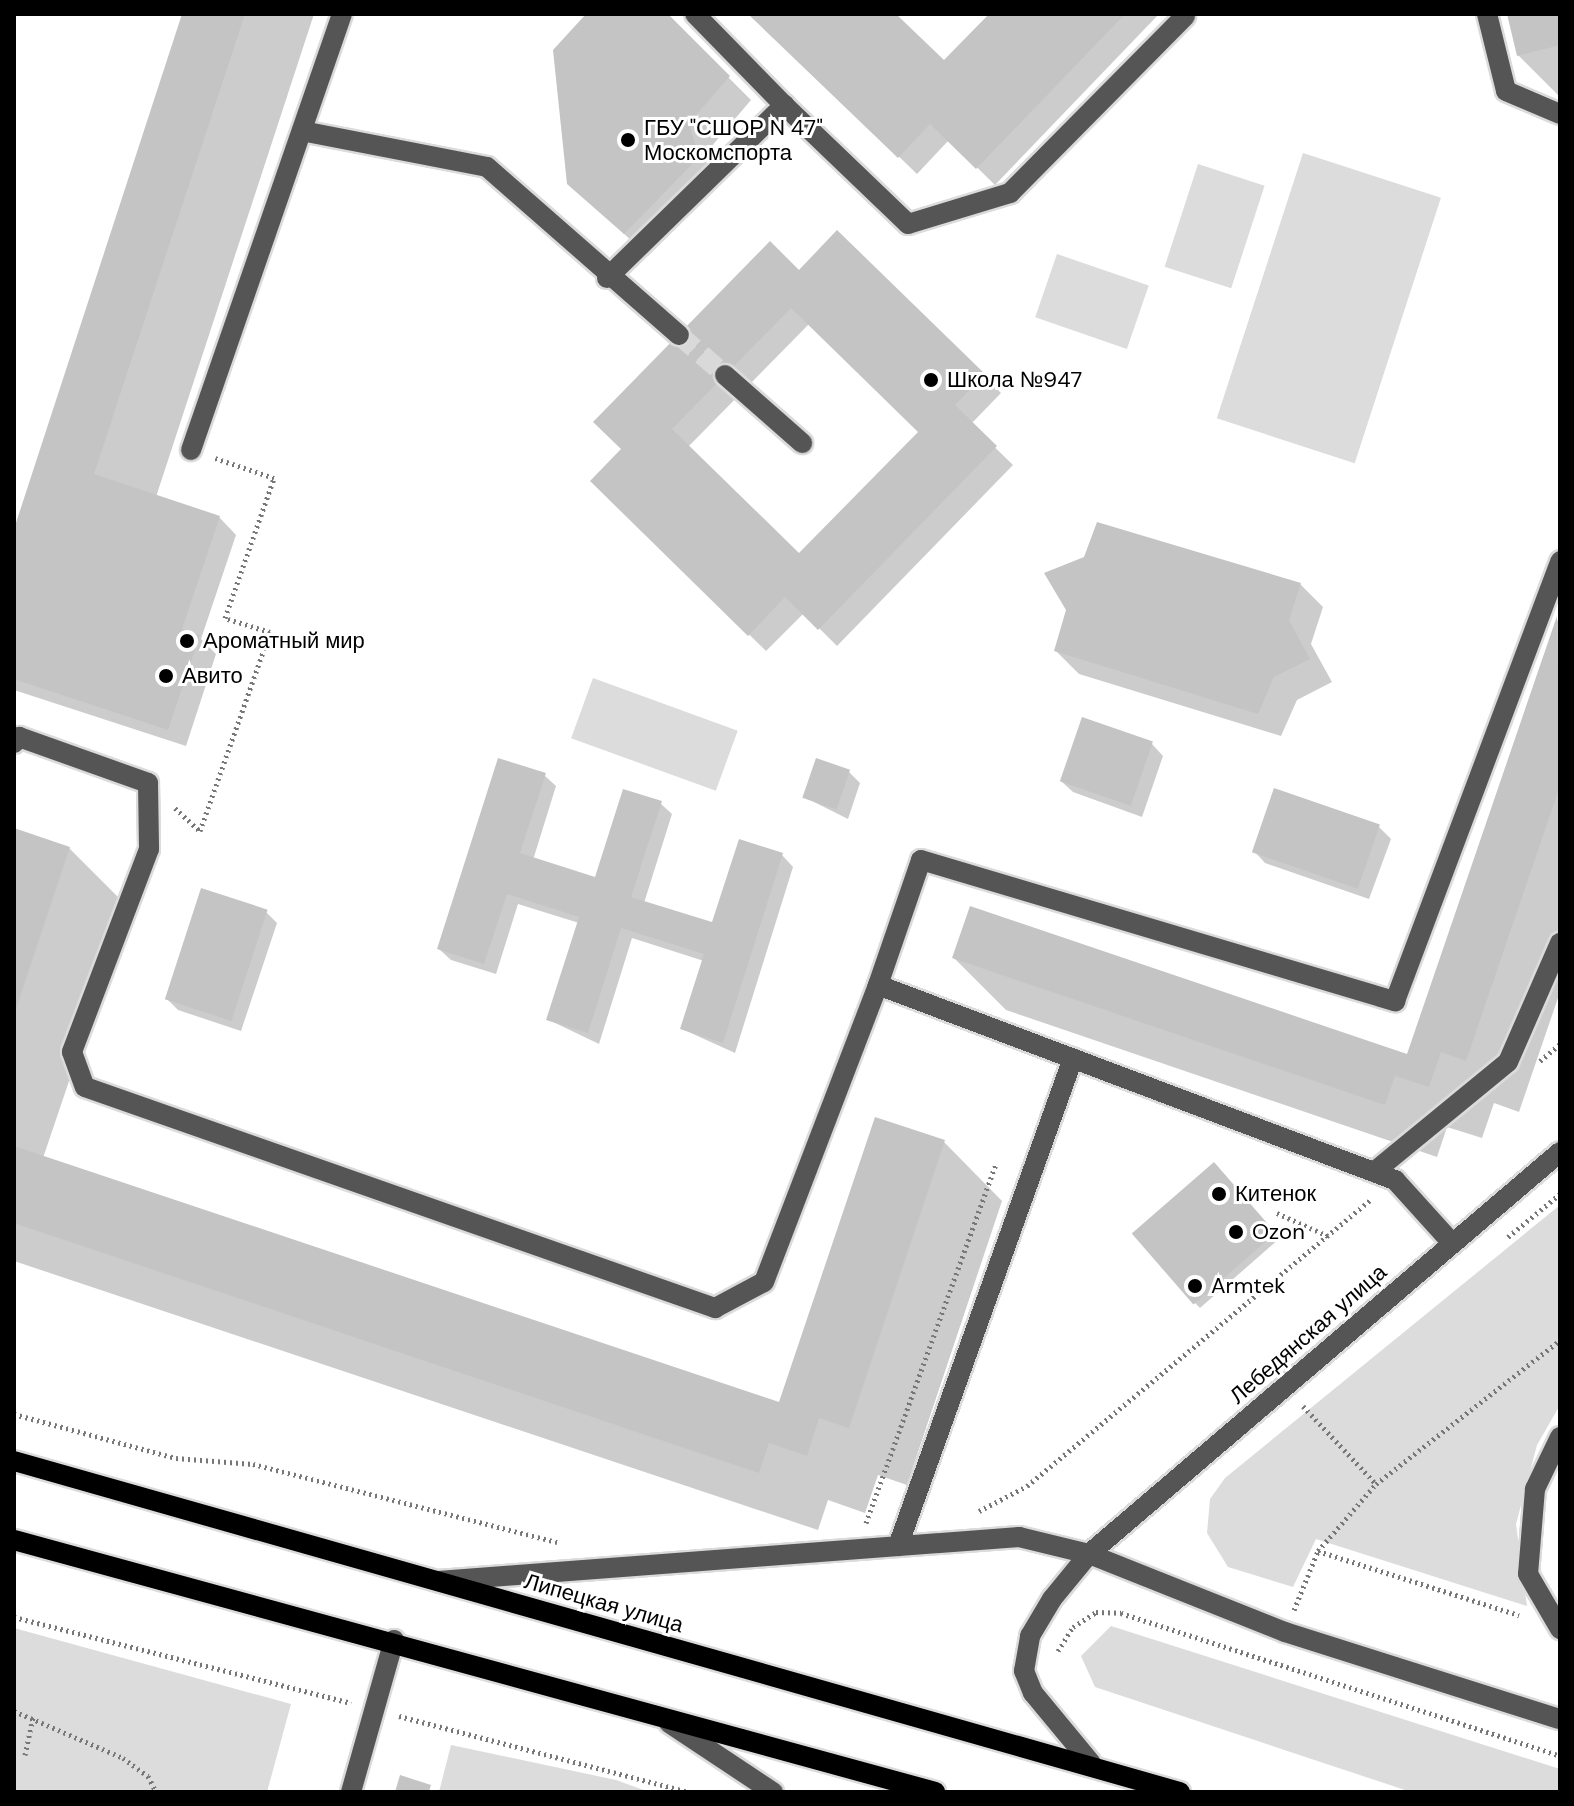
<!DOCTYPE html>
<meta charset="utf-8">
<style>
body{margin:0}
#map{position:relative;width:1574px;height:1806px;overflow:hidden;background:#fff;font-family:"DM Sans",sans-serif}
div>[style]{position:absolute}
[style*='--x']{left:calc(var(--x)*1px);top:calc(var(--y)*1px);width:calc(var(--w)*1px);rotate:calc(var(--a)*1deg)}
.green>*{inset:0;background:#dcdcdc;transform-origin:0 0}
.shadow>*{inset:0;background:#0003}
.building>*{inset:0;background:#c4c4c4;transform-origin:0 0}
.minor-tunnel>*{height:20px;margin-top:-10px;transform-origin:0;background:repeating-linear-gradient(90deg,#d9d9d9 0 20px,transparent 0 30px)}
.path>*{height:5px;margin-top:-2.5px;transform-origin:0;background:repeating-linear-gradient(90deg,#777 0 2px,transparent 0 6px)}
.roads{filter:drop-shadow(2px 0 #dbdbdb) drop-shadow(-2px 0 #dbdbdb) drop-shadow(0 2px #dbdbdb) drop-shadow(0 -2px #dbdbdb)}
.minor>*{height:20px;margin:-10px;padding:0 10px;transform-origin:10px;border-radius:10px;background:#555}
.major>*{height:20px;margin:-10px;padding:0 10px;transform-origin:10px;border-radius:10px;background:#000}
.dots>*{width:22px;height:22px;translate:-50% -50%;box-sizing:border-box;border:4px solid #fff;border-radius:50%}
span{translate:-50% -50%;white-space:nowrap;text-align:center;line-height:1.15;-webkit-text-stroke:6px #fff;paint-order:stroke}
.poi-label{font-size:22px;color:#000}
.left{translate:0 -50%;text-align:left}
.street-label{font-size:22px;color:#000}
.frame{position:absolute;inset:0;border:16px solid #000;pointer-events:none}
</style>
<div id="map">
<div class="green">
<div style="left:1303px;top:153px;width:145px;height:279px;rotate:18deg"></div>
<div style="left:1198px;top:164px;width:70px;height:108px;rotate:18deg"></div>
<div style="left:1057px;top:254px;width:97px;height:67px;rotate:19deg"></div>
<div style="left:593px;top:678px;width:154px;height:64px;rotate:20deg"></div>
<div style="clip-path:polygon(1560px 1205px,1560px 1405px,1537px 1445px,1516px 1524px,1527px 1606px,1316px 1539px,1293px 1587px,1228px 1567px,1207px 1533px,1210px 1499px,1225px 1478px)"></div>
<div style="clip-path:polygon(1111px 1626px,1560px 1769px,1560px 1792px,1411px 1792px,1095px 1687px,1081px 1656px)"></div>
<div style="clip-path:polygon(14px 1628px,291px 1704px,267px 1792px,14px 1792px)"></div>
<div style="clip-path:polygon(451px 1745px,616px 1780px,649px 1792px,439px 1792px)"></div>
</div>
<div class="shadow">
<div style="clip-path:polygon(184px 14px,314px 14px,156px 497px,219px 517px,236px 535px,201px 639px,216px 654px,186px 746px,14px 690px,14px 536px)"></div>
<div style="clip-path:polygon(588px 14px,665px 14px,751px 100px,711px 147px,721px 181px,648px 256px,569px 183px)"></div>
<div style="clip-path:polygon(751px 14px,894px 14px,944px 63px,992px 14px,1159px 14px,995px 185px,949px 140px,917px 174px)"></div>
<div style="clip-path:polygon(1509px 14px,1560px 14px,1560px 97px,1518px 55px)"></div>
<div style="clip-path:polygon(evenodd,837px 233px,1001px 393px,971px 424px,1013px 465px,837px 646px,804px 613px,766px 651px,592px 481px,837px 233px,809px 324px,920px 432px,799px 556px,688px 447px,809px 324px)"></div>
<div style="clip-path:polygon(1300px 584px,1323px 607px,1311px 644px,1332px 682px,1297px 700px,1281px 736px,1079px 674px,1056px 651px)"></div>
<div style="clip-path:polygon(1558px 619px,1560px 992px,1519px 1112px,1494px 1103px,1482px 1138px,1447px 1127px,1437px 1157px,1006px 1010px,954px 958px,1408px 1057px)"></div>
<div style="clip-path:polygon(1152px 744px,1163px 756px,1142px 817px,1073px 792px,1061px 781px)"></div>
<div style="clip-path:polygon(849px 772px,860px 783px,848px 819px,804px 797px)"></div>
<div style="clip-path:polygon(544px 775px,556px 786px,533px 860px,596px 879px,660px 803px,672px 814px,644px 903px,714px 925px,782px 855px,793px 867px,735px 1053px,682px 1029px,704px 961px,632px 938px,599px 1044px,549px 1020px,579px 923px,518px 904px,496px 974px,451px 960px,439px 949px)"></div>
<div style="clip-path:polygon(1379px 827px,1391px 839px,1369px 899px,1265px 863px,1254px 851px)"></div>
<div style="clip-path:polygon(14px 830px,69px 848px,128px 907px,43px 1158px,780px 1405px,944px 1142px,1002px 1201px,907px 1485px,878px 1475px,865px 1513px,828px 1500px,818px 1530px,14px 1261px)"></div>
<div style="clip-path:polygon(266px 912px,277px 923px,241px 1031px,178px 1010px,166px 998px)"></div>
<div style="clip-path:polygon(1218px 1170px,1279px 1239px,1200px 1308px,1195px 1303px)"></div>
</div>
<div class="building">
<div style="clip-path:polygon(182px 14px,245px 14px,94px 474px,220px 516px,182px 629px,200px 635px,168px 730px,14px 679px,14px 529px)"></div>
<div style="clip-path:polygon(586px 14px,668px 14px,730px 76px,689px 123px,699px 157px,624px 234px,567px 184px,553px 50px)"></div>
<div style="clip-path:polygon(748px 14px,896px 14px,944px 60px,989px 14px,1125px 14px,976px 169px,930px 124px,898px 158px)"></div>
<div style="clip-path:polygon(1507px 14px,1560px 14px,1560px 45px,1517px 56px)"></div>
<div style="clip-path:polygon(evenodd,837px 230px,985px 374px,955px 405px,997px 446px,818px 630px,785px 597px,748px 636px,590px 481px,621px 449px,593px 422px,770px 241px,799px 270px,837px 230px,791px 308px,918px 432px,799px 553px,672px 429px,791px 308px)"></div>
<div style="clip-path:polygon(1097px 522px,1301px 583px,1289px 620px,1310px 659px,1274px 677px,1258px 714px,1054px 651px,1066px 610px,1044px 573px,1084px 557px)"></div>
<div style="clip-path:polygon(1557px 616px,1560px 786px,1466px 1061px,1441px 1052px,1429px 1087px,1395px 1076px,1385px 1105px,952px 958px,970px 906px,1407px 1054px)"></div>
<div style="left:1082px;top:717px;width:75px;height:68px;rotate:19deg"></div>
<div style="clip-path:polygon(498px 758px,546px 773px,520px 853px,595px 877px,623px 789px,662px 801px,631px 897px,712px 922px,739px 839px,783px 853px,723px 1043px,680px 1029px,704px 954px,621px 928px,588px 1033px,546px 1020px,579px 917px,507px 894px,484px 964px,437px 949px)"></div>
<div style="left:816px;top:758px;width:36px;height:42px;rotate:19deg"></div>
<div style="left:1274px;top:788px;width:112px;height:68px;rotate:19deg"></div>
<div style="clip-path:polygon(14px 828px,70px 847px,15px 1012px,14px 1012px)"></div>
<div style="left:201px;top:888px;width:70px;height:117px;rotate:18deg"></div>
<div style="clip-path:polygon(875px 1117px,945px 1140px,849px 1428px,819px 1418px,807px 1456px,769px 1443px,759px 1473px,14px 1223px,14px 1146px,779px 1402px)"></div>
<div style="left:1214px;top:1162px;width:94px;height:109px;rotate:49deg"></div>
<div style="clip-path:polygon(400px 1775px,431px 1785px,429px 1792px,395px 1792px)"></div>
</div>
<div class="minor-tunnel">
<div style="--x:679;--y:335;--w:61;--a:41"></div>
</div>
<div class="path">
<div style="--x:175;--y:808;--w:34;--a:43"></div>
<div style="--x:200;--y:831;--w:211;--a:-70.6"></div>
<div style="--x:270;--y:632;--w:47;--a:-162.7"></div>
<div style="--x:225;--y:618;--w:148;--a:-70.7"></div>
<div style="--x:274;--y:478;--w:62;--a:-161.3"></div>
<div style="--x:1540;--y:1061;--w:26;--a:-40"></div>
<div style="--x:1277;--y:1213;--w:56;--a:24.3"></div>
<div style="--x:1508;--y:1237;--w:67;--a:-39.6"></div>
<div style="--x:1303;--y:1406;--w:107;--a:46.9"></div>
<div style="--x:14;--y:1414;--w:168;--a:15.2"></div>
<div style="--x:176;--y:1458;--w:77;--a:4.5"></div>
<div style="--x:253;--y:1464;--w:314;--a:14.4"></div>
<div style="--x:979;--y:1511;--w:54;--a:-27.5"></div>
<div style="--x:1027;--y:1486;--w:449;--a:-39.8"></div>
<div style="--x:866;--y:1523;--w:383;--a:-70.1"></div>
<div style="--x:1318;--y:1551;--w:211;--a:17.7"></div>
<div style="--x:1294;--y:1610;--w:64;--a:-67.9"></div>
<div style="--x:1318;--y:1551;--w:89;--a:-49.1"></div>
<div style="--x:1376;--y:1484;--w:234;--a:-38"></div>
<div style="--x:14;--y:1617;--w:348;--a:14.3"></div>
<div style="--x:1058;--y:1651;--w:28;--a:-58"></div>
<div style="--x:1073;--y:1627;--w:27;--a:-33"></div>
<div style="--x:1096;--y:1612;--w:25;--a:2"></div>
<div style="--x:1121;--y:1613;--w:462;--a:18"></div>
<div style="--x:14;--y:1711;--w:119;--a:23.3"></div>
<div style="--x:123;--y:1758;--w:31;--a:36"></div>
<div style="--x:148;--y:1776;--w:18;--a:63"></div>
<div style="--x:399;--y:1716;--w:299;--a:14.7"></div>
<div style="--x:25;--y:1755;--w:39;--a:-78"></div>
</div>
<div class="roads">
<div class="minor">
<div style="--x:1487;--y:14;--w:79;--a:76.1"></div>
<div style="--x:1506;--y:91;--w:59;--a:23.1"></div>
<div style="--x:784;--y:105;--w:172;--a:43.8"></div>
<div style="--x:908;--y:224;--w:107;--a:-16.9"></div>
<div style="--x:1010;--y:193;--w:249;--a:-45.3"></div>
<div style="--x:302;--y:131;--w:188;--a:11"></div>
<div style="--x:487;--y:167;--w:255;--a:41.2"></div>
<div style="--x:607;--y:278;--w:248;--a:-44.3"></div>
<div style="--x:784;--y:105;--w:127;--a:-134.4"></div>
<div style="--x:725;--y:375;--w:103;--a:41.4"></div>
<div style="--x:191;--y:450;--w:461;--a:-70.9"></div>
<div style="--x:14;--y:743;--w:8;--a:-50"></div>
<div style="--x:19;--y:737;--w:137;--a:19.6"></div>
<div style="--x:148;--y:783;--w:66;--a:89.1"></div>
<div style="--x:149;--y:849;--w:217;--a:110.8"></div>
<div style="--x:72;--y:1052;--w:37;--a:70"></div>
<div style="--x:85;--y:1087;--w:668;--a:19.33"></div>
<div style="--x:715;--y:1308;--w:55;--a:-28"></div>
<div style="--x:764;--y:1282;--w:318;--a:-69"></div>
<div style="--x:878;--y:985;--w:553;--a:20.67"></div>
<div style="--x:1395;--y:1180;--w:84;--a:47.9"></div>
<div style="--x:878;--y:985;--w:132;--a:-71"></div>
<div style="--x:921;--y:860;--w:495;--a:16.6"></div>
<div style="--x:1395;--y:1001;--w:470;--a:-69.4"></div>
<div style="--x:1374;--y:1172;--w:173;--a:-39.4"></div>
<div style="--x:1508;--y:1062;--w:130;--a:-66.4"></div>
<div style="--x:1560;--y:1437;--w:58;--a:115.7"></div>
<div style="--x:1535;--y:1489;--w:85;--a:94.7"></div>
<div style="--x:1528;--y:1574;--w:64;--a:59.8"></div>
<div style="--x:898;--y:1546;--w:518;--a:-70.27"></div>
<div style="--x:438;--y:1581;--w:583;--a:-4.33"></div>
<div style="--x:1019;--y:1537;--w:72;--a:13.7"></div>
<div style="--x:1089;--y:1554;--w:211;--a:21.7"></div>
<div style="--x:1285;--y:1632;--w:288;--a:17.6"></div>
<div style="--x:669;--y:1723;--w:125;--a:33.6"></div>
<div style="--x:1091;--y:1763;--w:91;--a:-129.6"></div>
<div style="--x:1033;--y:1693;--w:24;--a:-112"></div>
<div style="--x:1024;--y:1671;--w:36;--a:-80"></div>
<div style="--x:1030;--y:1636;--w:43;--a:-59.3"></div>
<div style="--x:1052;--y:1599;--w:58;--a:-50.6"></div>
<div style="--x:1089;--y:1554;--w:619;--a:-40.48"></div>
<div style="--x:351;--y:1792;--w:158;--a:-74.2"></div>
</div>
<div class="major">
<div style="--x:14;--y:1461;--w:1212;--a:15.85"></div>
<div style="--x:14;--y:1540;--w:955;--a:15.3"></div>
</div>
</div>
<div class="dots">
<div style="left:628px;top:140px;background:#000"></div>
<div style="left:931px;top:380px;background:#000"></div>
<div style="left:187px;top:641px;background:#000"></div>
<div style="left:166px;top:676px;background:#000"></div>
<div style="left:1219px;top:1194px;background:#000"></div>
<div style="left:1236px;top:1232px;background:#000"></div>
<div style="left:1195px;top:1286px;background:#000"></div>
</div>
<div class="poi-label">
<span class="left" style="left:644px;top:140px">ГБУ "СШОР N 47"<br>Москомспорта</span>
<span class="left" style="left:947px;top:380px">Школа №947</span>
<span class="left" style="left:203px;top:641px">Ароматный мир</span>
<span class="left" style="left:182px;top:676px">Авито</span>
<span class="left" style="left:1235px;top:1194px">Китенок</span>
<span class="left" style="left:1252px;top:1232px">Ozon</span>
<span class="left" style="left:1211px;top:1286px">Armtek</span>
</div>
<div class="street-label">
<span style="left:1308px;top:1334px;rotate:-41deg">Лебедянская улица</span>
<span style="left:604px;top:1603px;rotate:16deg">Липецкая улица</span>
</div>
<div class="frame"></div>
</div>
